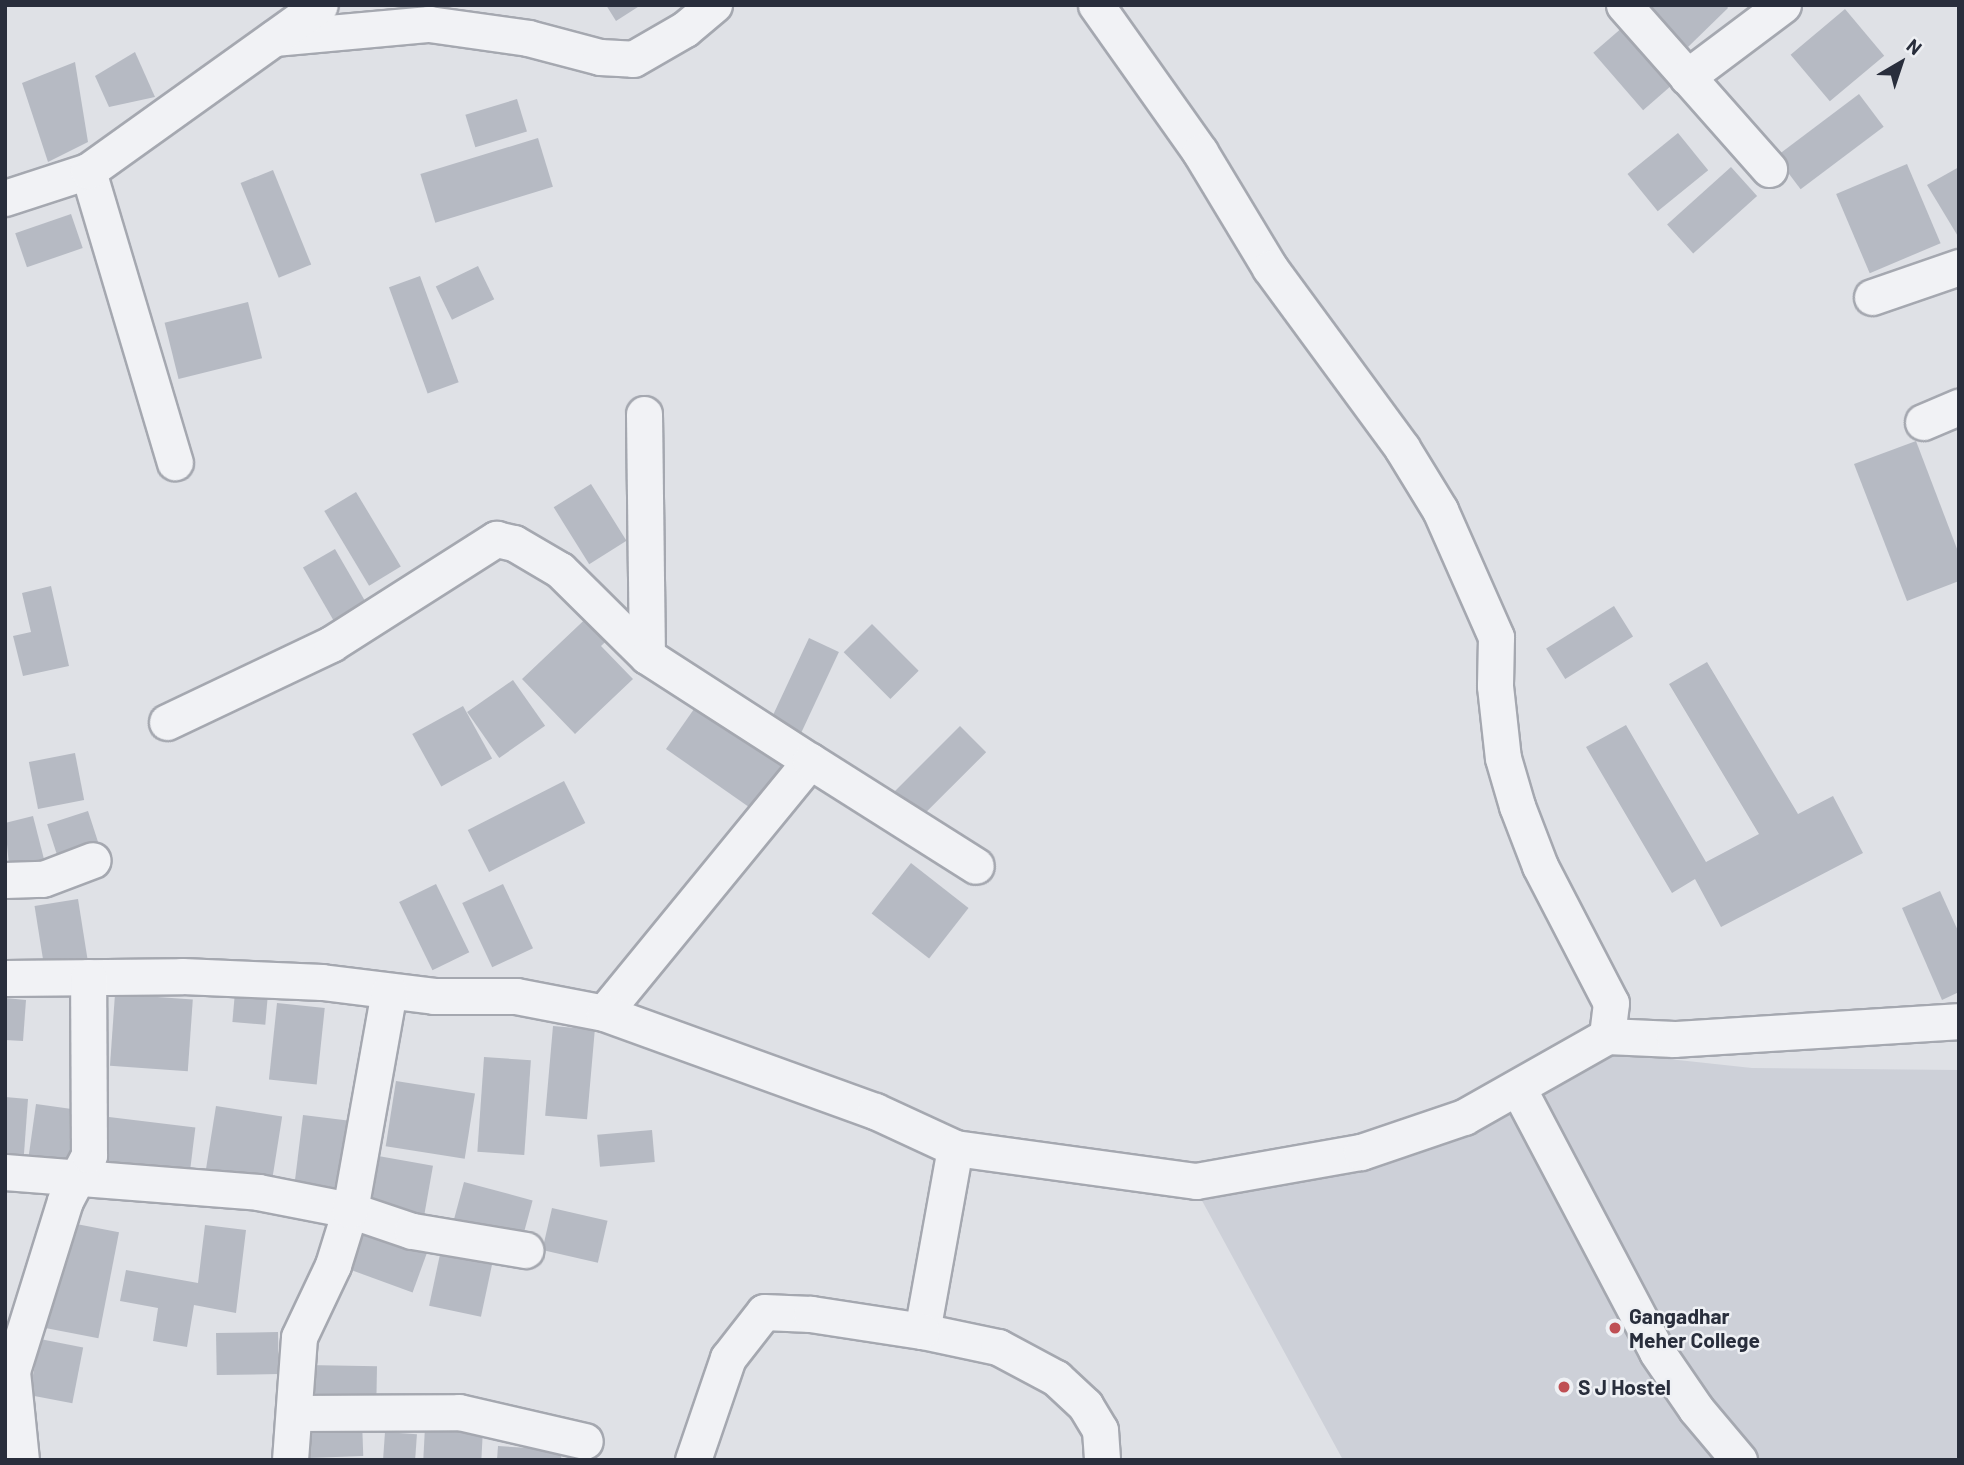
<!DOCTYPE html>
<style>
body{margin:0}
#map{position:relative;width:1964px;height:1465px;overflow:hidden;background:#dfe1e6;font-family:Barlow,sans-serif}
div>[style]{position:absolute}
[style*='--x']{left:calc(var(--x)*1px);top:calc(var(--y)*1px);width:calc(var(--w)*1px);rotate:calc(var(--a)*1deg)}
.built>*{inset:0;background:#cdd0d8}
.building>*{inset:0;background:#b6bac3;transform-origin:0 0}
.roads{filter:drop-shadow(2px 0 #a5a8b0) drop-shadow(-2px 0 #a5a8b0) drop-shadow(0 2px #a5a8b0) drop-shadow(0 -2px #a5a8b0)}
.minor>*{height:35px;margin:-17.5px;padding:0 17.5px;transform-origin:17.5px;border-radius:17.5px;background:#f1f2f5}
.dots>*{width:19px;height:19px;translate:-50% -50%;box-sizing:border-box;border:4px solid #eef0f4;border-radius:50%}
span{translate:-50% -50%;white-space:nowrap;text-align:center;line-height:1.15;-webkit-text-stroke:5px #eef0f4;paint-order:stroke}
.poi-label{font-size:21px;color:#292e3c;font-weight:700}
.left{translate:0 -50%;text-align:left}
.frame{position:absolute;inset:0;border:7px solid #292e3c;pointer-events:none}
.north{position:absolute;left:1866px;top:28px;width:70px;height:70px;-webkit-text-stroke:5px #eef0f4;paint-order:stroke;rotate:39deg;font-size:19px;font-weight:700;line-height:28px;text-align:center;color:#292e3c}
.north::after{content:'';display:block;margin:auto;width:24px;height:32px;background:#292e3c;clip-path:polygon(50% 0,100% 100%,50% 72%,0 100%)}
</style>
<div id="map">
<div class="built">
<div style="clip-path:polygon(1613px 1053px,1752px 1068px,1959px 1070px,1959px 1460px,1343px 1460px,1200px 1197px,1491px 1121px)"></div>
</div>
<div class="building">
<div style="clip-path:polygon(606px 5px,641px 5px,616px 21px)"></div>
<div style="clip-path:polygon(1647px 5px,1726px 5px,1728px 8px,1688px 47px)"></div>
<div style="left:1845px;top:9px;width:61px;height:71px;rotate:50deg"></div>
<div style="left:1631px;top:20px;width:76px;height:50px;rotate:49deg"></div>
<div style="clip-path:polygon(135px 52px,155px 97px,109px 107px,95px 76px)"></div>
<div style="clip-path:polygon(75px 62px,88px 142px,48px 162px,22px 83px)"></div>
<div style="left:1859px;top:94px;width:41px;height:104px;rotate:53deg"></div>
<div style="left:517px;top:99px;width:34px;height:54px;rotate:73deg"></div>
<div style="left:1678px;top:133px;width:48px;height:65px;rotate:51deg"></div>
<div style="left:538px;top:138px;width:51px;height:123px;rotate:73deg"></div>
<div style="left:1907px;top:164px;width:86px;height:77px;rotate:67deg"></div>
<div style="left:1731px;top:167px;width:39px;height:86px;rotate:48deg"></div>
<div style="clip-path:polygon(1959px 167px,1959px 238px,1927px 185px)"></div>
<div style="left:273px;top:170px;width:102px;height:35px;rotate:68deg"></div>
<div style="left:71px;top:214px;width:36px;height:59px;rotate:71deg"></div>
<div style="left:478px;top:266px;width:37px;height:47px;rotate:64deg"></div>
<div style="left:420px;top:276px;width:113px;height:33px;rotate:70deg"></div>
<div style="left:248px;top:302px;width:58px;height:86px;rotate:76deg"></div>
<div style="clip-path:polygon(1916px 441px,1959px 554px,1959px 581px,1907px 601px,1854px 464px)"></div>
<div style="left:591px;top:484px;width:67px;height:44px;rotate:58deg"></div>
<div style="left:356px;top:492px;width:87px;height:37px;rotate:59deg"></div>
<div style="left:335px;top:549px;width:67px;height:37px;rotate:60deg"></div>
<div style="clip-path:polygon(51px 586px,69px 666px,23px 676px,13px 636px,31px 632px,22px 593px)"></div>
<div style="left:1614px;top:606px;width:36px;height:80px;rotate:58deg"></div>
<div style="clip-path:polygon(597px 608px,618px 630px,601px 646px,633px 679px,575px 734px,522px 679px)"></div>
<div style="left:872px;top:624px;width:66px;height:40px;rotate:45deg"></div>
<div style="left:809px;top:638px;width:33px;height:95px;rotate:25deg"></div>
<div style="clip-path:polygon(1707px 662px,1798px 814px,1833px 796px,1863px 853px,1721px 927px,1695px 879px,1672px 893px,1586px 747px,1626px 725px,1706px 862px,1759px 834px,1669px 684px)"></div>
<div style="left:513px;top:680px;width:56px;height:56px;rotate:55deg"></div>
<div style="left:701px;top:699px;width:113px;height:61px;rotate:35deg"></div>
<div style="left:463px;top:706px;width:60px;height:58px;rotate:61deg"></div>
<div style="left:960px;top:726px;width:37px;height:95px;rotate:45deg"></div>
<div style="left:75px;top:753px;width:48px;height:47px;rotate:79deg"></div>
<div style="left:564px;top:781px;width:47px;height:108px;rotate:63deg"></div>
<div style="left:88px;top:811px;width:42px;height:43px;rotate:72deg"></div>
<div style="clip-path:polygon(33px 816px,46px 867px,10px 876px,5px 823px)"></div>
<div style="left:911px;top:863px;width:73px;height:64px;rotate:38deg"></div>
<div style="left:436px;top:884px;width:76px;height:41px;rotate:64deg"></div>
<div style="left:503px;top:884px;width:71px;height:45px;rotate:65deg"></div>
<div style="clip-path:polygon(1940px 891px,1959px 933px,1959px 992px,1942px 1000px,1902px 908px)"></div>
<div style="left:78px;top:899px;width:65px;height:44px;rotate:81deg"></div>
<div style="left:235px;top:992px;width:33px;height:30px;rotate:5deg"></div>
<div style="left:115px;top:994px;width:78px;height:72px;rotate:4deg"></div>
<div style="clip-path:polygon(5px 998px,26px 1000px,23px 1041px,5px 1040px)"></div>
<div style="left:277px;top:1003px;width:48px;height:77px;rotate:6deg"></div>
<div style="left:553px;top:1026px;width:42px;height:90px;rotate:5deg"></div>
<div style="left:484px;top:1057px;width:47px;height:95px;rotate:4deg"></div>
<div style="left:396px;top:1081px;width:80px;height:66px;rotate:9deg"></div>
<div style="clip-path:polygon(5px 1097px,28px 1099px,23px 1167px,5px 1166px)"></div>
<div style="left:36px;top:1104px;width:45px;height:59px;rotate:8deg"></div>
<div style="left:216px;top:1106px;width:67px;height:76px;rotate:9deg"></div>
<div style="left:303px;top:1115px;width:51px;height:74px;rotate:7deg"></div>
<div style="left:109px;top:1117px;width:87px;height:49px;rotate:7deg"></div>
<div style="left:652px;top:1130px;width:32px;height:55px;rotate:85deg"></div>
<div style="left:367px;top:1154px;width:67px;height:56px;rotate:10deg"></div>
<div style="left:464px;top:1182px;width:71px;height:46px;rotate:15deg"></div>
<div style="left:552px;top:1208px;width:57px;height:43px;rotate:13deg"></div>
<div style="left:357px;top:1220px;width:77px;height:49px;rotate:20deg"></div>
<div style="left:66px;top:1222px;width:54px;height:108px;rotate:11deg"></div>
<div style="clip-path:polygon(205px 1225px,246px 1230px,236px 1313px,194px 1305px,187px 1347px,153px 1341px,158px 1308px,120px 1301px,126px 1270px,198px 1283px)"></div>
<div style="left:442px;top:1245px;width:53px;height:62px;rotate:12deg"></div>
<div style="left:278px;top:1332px;width:42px;height:62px;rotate:89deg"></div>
<div style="left:40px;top:1339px;width:44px;height:57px;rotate:11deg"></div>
<div style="left:306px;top:1365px;width:71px;height:36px;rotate:1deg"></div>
<div style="left:362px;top:1420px;width:36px;height:55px;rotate:88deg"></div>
<div style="left:425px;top:1427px;width:58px;height:33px;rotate:3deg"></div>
<div style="left:385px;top:1432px;width:32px;height:28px;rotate:4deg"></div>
<div style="clip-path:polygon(498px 1446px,562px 1450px,561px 1460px,497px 1460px)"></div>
</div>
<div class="roads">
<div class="minor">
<div style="--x:1096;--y:5;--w:180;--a:54.7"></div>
<div style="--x:1200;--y:152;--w:135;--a:58.9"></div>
<div style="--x:1270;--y:268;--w:223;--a:53.7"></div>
<div style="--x:1402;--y:448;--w:73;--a:58.5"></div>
<div style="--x:1440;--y:510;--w:139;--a:66.2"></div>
<div style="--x:1496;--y:637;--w:49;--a:91.2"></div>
<div style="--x:1495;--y:686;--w:72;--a:83.7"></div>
<div style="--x:1503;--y:758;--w:50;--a:73.7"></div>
<div style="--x:1517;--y:806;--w:64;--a:69"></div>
<div style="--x:1540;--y:866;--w:154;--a:62.6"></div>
<div style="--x:1611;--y:1003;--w:33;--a:97"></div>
<div style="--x:1624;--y:5;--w:219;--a:48.5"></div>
<div style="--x:274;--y:38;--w:156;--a:-5.2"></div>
<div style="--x:429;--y:24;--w:100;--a:8"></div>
<div style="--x:528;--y:38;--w:74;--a:14.8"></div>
<div style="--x:600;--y:57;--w:33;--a:3"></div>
<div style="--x:633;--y:59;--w:60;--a:-30"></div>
<div style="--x:685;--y:29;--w:38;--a:-40"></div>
<div style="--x:1687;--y:77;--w:120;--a:-36.9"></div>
<div style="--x:88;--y:171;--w:304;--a:73.4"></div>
<div style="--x:5;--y:198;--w:87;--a:-18"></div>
<div style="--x:88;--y:171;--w:285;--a:-35.6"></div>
<div style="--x:1872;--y:297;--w:92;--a:-19"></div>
<div style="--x:644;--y:414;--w:242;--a:89.3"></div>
<div style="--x:1923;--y:422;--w:39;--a:-23"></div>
<div style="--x:167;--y:722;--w:182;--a:-25.4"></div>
<div style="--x:331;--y:644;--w:196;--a:-32.5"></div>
<div style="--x:496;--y:539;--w:18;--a:13"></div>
<div style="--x:514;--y:543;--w:53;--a:30.4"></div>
<div style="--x:560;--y:570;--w:122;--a:44.7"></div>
<div style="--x:647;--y:656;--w:194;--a:32.8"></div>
<div style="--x:810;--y:761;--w:325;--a:129.3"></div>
<div style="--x:810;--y:761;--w:196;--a:32.3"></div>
<div style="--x:5;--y:880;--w:38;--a:-2"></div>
<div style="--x:43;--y:879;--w:53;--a:-20.8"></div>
<div style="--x:5;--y:978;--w:177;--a:-0.6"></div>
<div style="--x:182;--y:976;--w:140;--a:2.5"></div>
<div style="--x:322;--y:982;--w:113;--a:7.1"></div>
<div style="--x:434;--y:996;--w:82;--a:0"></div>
<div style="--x:516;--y:996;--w:90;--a:10.9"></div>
<div style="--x:604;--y:1013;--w:288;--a:19.9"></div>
<div style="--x:875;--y:1111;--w:88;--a:24.8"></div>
<div style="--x:955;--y:1148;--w:243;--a:7.8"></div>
<div style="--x:1196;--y:1181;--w:168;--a:-10"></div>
<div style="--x:1361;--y:1152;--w:109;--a:-18.8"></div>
<div style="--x:1464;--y:1117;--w:164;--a:-29.5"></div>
<div style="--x:1607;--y:1036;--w:67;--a:2.6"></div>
<div style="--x:1674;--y:1039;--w:286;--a:-3.6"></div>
<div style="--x:1518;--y:1088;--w:298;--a:62.2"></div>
<div style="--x:1657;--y:1352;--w:69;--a:55.6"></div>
<div style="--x:1696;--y:1409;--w:67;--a:49.9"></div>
<div style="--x:955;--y:1148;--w:186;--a:100.2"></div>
<div style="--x:922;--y:1331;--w:78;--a:11.9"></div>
<div style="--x:998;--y:1347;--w:66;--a:28.1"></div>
<div style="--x:1056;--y:1378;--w:40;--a:43"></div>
<div style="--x:1085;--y:1405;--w:29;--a:59"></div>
<div style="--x:1100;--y:1430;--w:30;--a:86"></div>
<div style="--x:5;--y:1172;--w:254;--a:4.5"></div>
<div style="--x:258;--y:1192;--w:94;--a:11.1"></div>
<div style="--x:350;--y:1210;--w:65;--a:18.7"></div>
<div style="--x:412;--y:1231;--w:115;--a:9.5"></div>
<div style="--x:294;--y:1413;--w:165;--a:-0.3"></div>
<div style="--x:459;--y:1412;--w:129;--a:13"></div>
<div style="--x:21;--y:1460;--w:89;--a:-95.8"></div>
<div style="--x:12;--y:1371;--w:178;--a:-72.7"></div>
<div style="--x:65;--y:1201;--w:52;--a:-62.4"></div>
<div style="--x:89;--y:1155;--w:178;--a:-90.3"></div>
<div style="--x:290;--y:1460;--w:123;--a:-85.8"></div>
<div style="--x:299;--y:1337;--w:80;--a:-64.7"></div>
<div style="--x:333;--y:1265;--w:58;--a:-72.8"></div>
<div style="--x:350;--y:1210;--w:222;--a:-79.9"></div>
<div style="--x:693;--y:1460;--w:108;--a:-71.1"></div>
<div style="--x:728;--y:1358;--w:58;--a:-52"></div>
<div style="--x:764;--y:1312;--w:47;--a:2.4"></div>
<div style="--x:811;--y:1314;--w:112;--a:8.7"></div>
</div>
</div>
<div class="dots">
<div style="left:1615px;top:1328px;background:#bf4f54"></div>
<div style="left:1564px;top:1387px;background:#bf4f54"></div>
</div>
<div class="poi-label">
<span class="left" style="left:1629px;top:1328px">Gangadhar<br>Meher College</span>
<span class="left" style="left:1578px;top:1387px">S J Hostel</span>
</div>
<div class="frame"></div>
<div class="north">N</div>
</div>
